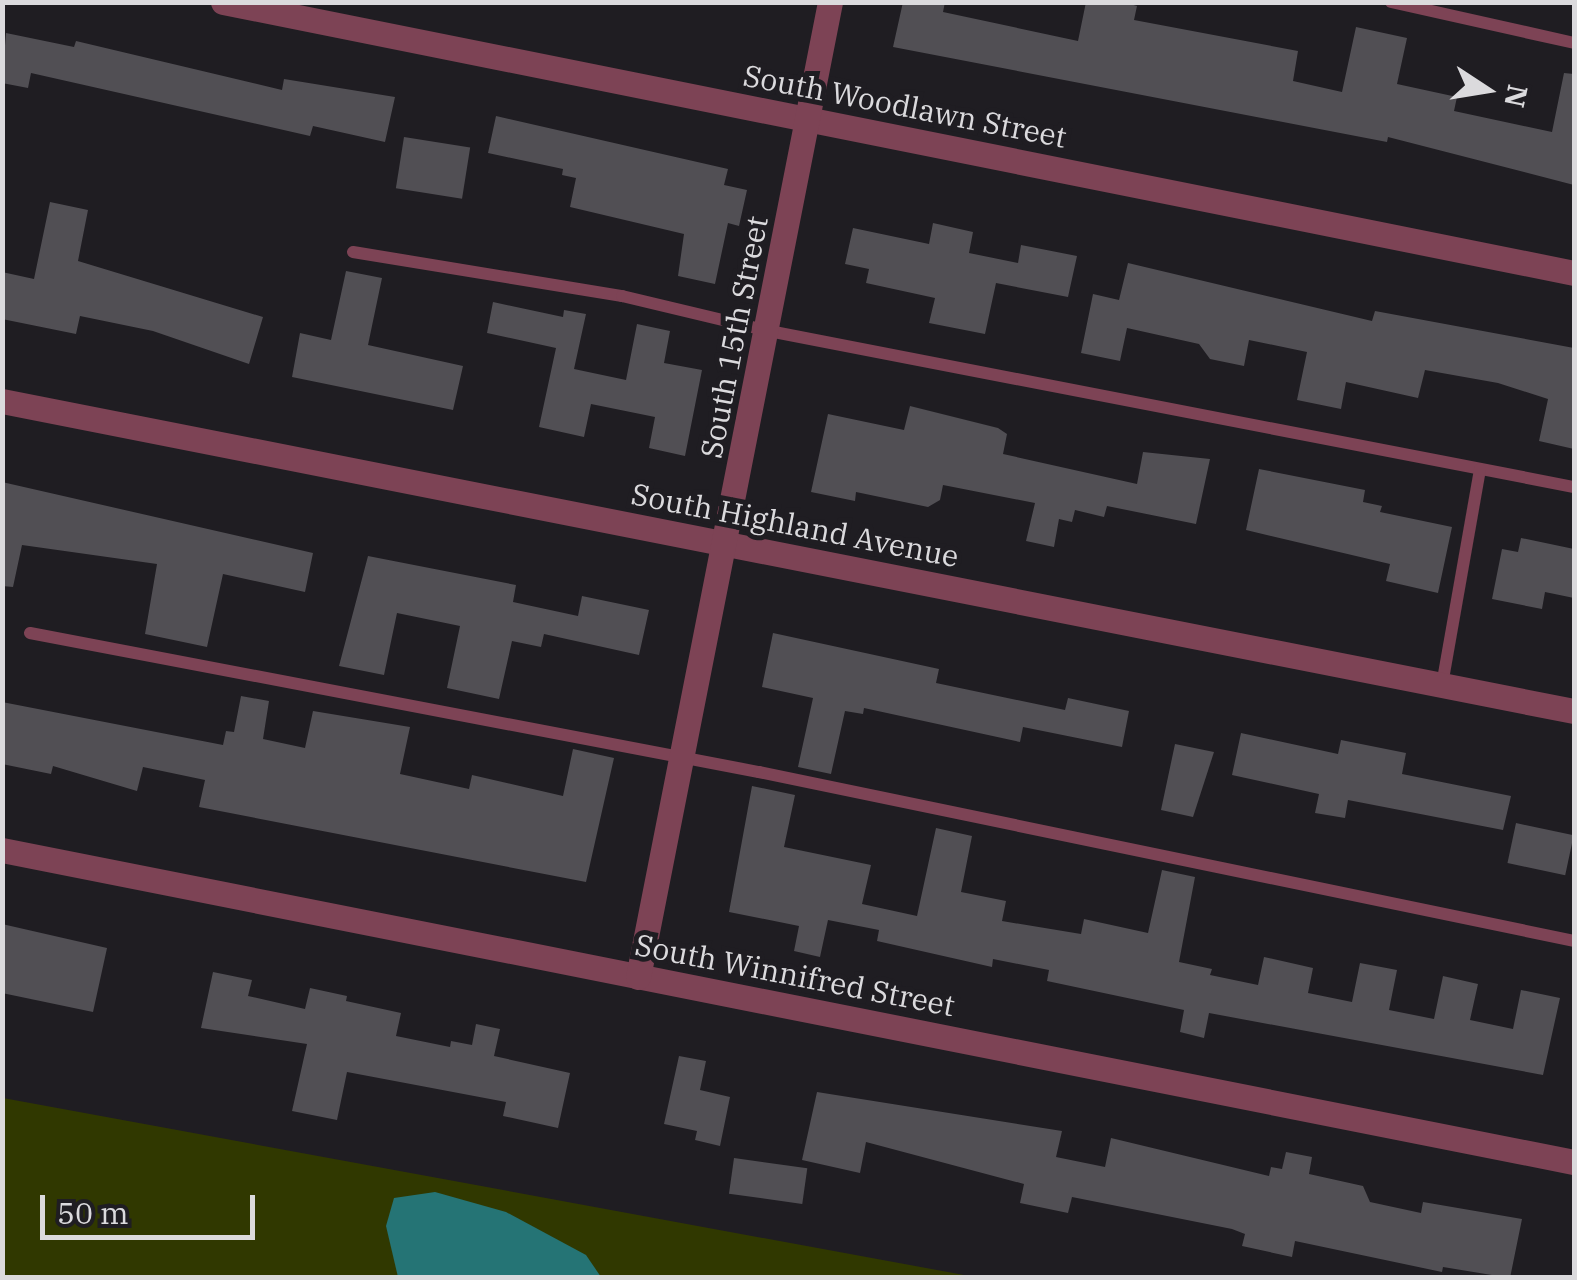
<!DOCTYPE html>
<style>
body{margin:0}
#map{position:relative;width:1577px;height:1280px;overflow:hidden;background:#1f1d22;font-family:"IBM Plex Serif",serif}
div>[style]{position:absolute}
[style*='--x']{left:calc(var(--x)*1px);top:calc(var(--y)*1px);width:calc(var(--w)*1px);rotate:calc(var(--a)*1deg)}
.green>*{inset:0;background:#303800}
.water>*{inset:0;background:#257475}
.building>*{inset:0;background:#514f54;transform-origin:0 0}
.lane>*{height:12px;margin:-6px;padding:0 6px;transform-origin:6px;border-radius:6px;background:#7d4355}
.street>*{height:25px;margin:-12.5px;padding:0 12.5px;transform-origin:12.5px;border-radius:12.5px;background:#7d4355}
span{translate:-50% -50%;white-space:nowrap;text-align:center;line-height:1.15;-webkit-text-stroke:10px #1f1d22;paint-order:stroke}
.street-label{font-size:30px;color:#dbdadd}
.frame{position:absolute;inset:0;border:5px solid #dbdadd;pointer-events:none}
.north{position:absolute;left:1437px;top:40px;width:100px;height:100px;-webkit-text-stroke:8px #1f1d22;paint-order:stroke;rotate:102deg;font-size:28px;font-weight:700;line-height:40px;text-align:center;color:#dbdadd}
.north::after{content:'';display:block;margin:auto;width:35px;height:45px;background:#dbdadd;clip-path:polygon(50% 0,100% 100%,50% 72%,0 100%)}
.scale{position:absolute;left:40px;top:1195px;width:215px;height:45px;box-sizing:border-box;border:5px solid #dbdadd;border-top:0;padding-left:12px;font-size:30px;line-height:35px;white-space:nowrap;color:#dbdadd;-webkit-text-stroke:8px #1f1d22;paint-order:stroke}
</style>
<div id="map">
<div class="green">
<div style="clip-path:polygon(3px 1098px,975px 1277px,3px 1277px)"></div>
</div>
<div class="water">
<div style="clip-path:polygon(435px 1192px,506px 1212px,586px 1255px,601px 1277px,398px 1277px,386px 1226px,394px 1198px)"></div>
</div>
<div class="building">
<div style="clip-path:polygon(903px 2px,945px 2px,943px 12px,1078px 41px,1086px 2px,1123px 2px,1137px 6px,1134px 20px,1298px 51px,1293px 81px,1342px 92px,1356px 27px,1407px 38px,1397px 84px,1457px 97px,1454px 111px,1552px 132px,1564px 73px,1574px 74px,1574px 185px,1388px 137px,1387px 142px,893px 47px)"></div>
<div style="clip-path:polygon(6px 33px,74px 47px,76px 41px,282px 90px,284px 79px,395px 97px,385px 142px,313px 126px,310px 136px,31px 73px,28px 88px,2px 83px)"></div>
<div style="clip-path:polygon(496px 116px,728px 169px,724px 185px,747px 190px,739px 226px,728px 223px,715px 284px,678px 276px,684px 234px,570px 207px,576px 178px,562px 175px,563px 169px,488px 153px)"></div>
<div style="left:404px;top:137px;width:67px;height:52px;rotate:9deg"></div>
<div style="clip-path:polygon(50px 202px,88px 210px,78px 261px,263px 317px,249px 364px,153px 331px,80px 316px,76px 334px,2px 319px,2px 272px,34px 279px)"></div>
<div style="clip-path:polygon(933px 223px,973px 232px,969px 253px,1018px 263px,1021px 245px,1077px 256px,1068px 297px,996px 283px,985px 334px,929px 323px,935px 298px,866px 283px,869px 269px,845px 264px,853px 228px,929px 244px)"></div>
<div style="clip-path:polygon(1128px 263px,1372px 321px,1375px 311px,1574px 348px,1574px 449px,1539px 441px,1548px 399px,1498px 383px,1425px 370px,1418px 398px,1346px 382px,1341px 409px,1297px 400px,1307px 352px,1249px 340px,1244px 366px,1210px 359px,1199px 344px,1127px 328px,1120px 361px,1081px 353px,1093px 294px,1119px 300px)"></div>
<div style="clip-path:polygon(346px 271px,382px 278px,368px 345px,463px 366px,453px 410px,292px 377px,300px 333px,331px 340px)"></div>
<div style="clip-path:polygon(493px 302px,563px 317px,564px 310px,586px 314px,574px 369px,626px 380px,637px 324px,670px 331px,664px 363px,702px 370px,685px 456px,649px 448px,655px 417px,591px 404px,584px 437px,539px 427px,556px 348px,487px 333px)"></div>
<div style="clip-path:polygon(910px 406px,998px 428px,1007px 434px,1003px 454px,1137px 484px,1143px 452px,1210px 459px,1196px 524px,1107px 506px,1104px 517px,1075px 510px,1072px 522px,1059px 519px,1054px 547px,1026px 541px,1035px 503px,943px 485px,940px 500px,928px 507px,856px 492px,855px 501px,811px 492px,828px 414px,904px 430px)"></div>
<div style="clip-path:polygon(1259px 469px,1365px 490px,1363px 502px,1382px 506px,1380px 512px,1452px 527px,1438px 593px,1386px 581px,1390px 564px,1246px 530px)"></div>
<div style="clip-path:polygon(2px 482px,313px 553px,305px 592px,223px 574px,207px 647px,145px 634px,157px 564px,22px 545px,13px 587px,2px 586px)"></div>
<div style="clip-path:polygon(1521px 538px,1574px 549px,1574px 598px,1545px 592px,1542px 609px,1492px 599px,1502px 549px,1518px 552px)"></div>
<div style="clip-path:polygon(368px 556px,516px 585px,513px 602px,578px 616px,582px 596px,649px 610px,639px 655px,544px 634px,541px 647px,512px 641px,499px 699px,447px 688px,460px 626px,397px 613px,384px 675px,339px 666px)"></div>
<div style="clip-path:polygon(773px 633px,939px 669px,936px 683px,1065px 710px,1068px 698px,1129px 711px,1122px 747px,1023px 727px,1020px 742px,864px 708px,863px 714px,845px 711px,831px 774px,798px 767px,813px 698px,762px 687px)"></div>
<div style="clip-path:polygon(241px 696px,269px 701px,263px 739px,305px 748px,313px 711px,410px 727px,400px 774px,469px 789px,472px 775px,563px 796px,573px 749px,614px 758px,586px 882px,199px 807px,205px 780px,143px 767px,137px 791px,53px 766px,51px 774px,2px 764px,2px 702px,223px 745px,226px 731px,234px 732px)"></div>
<div style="clip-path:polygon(1241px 733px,1338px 754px,1341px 740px,1406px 753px,1402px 774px,1511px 796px,1503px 830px,1348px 800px,1345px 818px,1315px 813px,1319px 794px,1232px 775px)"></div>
<div style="clip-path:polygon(1175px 744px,1214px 752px,1193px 817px,1161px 810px)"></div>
<div style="clip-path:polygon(752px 786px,795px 795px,784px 847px,871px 865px,862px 904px,917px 916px,936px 828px,972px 836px,961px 892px,1006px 901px,1002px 921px,1081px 934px,1084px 919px,1148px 933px,1162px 870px,1195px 877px,1179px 962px,1212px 969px,1210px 975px,1258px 985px,1264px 957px,1313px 968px,1308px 993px,1352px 1002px,1360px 963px,1397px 970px,1389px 1010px,1434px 1019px,1443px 976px,1478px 984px,1470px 1020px,1513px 1029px,1521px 990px,1560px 998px,1543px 1075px,1209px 1013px,1204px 1038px,1180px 1032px,1184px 1010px,1047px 981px,1049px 970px,993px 959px,992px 967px,877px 941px,879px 930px,828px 920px,820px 957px,794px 951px,799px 926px,729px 912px)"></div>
<div style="left:1516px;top:823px;width:59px;height:41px;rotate:12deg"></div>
<div style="clip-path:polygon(2px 924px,107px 948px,93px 1012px,2px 993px)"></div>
<div style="clip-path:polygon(213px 972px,252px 980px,248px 996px,305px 1009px,310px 988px,347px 996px,346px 1001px,401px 1013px,396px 1036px,450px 1047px,451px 1041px,472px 1045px,476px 1024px,500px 1029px,494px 1056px,570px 1073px,558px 1128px,503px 1116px,506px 1102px,347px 1072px,337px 1120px,292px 1111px,307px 1044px,201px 1028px)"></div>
<div style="clip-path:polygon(679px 1056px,706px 1061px,700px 1090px,730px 1097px,720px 1146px,695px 1140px,697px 1131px,664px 1124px)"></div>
<div style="clip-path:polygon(817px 1092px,1062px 1131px,1056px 1157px,1105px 1167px,1111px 1138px,1269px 1176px,1271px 1167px,1282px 1169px,1286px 1152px,1312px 1157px,1309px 1174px,1363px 1186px,1370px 1202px,1421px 1213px,1423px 1202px,1522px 1219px,1510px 1278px,1443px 1267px,1442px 1272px,1295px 1241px,1292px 1257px,1242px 1246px,1245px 1234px,1232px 1229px,1072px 1197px,1068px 1213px,1020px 1203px,1024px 1184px,866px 1142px,860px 1173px,802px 1160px)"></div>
<div style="left:734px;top:1158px;width:74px;height:36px;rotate:8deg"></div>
</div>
<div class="lane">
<div style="--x:1391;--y:2;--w:188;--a:12.6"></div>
<div style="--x:353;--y:252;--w:273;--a:9.3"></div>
<div style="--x:622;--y:296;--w:151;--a:13.4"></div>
<div style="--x:769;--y:331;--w:820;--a:10.97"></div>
<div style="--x:30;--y:633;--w:742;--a:10.8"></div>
<div style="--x:759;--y:772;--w:832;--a:11.71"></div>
<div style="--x:1442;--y:685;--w:219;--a:-80"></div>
</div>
<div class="street">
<div style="--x:223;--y:2;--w:1378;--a:11.34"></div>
<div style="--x:2;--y:401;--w:1602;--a:11.16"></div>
<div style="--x:2;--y:850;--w:1603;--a:11.23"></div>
<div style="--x:638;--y:977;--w:994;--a:-78.86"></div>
</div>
<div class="street-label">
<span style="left:905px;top:106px;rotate:11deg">South Woodlawn Street</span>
<span style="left:734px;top:337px;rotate:-79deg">South 15th Street</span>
<span style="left:795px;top:525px;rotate:11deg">South Highland Avenue</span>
<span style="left:795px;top:975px;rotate:11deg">South Winnifred Street</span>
</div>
<div class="frame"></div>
<div class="north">N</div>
<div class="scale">50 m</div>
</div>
